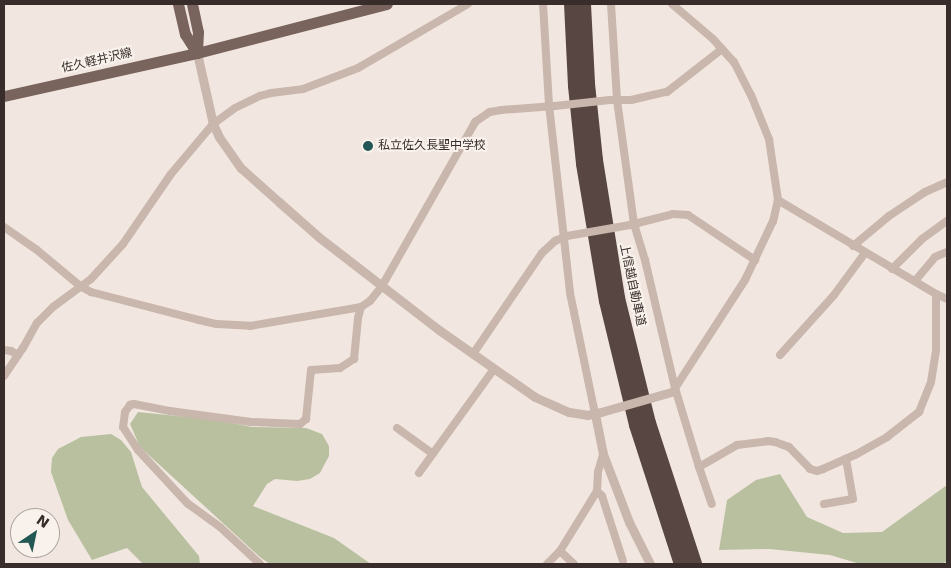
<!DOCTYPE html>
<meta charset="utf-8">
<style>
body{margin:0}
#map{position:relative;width:951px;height:568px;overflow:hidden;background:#f2e7e0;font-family:"DejaVu Sans","Noto Sans JP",sans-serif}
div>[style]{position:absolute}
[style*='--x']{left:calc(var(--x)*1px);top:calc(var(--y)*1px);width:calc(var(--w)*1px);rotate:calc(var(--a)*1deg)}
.green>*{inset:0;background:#b9c0a0}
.minor>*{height:8px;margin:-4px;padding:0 4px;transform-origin:4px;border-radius:4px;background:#c9b6ac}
.tertiary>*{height:9px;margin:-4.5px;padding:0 4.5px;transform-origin:4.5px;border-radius:4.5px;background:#c9b6ac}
.primary>*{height:11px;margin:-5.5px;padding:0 5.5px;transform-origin:5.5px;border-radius:5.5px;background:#79635d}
.motorway>*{height:14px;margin:-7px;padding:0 7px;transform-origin:7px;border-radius:7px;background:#584642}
.minor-bridge>*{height:8px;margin:-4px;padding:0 4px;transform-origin:4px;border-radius:4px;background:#c9b6ac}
.tertiary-bridge>*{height:9px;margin:-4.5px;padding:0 4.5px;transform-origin:4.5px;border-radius:4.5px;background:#c9b6ac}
.dots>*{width:14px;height:14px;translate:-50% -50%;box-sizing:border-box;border:2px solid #f9f2ec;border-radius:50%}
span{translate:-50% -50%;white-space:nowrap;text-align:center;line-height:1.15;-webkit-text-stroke:4px #f9f2ec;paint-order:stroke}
.street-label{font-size:12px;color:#382d2b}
.poi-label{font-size:12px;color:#382d2b}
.left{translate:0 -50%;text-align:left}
.frame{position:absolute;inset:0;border:5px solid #382d2b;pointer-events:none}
.north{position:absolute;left:10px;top:508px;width:50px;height:50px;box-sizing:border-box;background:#f9f2ec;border:1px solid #aca39f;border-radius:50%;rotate:34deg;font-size:14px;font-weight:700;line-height:20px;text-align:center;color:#382d2b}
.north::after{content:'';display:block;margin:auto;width:18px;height:22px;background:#225754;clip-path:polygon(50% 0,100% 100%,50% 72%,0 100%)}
</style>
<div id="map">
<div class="green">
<div style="clip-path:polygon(138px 412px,217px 420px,252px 427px,306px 428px,322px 434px,329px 446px,329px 456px,320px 473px,310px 479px,297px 481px,275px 479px,267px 484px,253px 506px,334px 538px,371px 564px,270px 564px,261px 558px,140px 447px,130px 424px)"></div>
<div style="clip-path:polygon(111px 434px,121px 440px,131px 452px,142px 487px,199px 556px,200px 564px,143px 564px,127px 548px,92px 560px,68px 520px,51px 472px,52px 458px,58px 449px,81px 437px)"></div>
<div style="clip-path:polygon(780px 474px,807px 517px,843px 533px,882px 532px,947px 485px,947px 562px,938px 564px,860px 564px,830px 555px,769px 549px,719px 550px,727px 500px,756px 480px)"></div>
</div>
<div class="minor">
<div style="--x:543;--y:4;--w:101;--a:86.6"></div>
<div style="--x:549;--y:105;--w:189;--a:83.6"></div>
<div style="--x:570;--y:293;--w:124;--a:78.3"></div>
<div style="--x:611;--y:4;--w:96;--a:86.4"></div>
<div style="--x:617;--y:100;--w:125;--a:82.2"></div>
<div style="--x:634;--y:224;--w:38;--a:73"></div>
<div style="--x:645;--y:260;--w:131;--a:76.8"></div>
<div style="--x:675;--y:388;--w:83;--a:73.1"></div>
<div style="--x:699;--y:467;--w:44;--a:-30.1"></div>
<div style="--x:737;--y:445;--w:31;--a:-7"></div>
<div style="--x:768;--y:441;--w:7;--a:8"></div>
<div style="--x:775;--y:442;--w:15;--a:20"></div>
<div style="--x:789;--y:447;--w:30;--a:46"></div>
<div style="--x:810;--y:469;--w:7;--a:16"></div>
<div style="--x:817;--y:471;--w:6;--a:-18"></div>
<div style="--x:823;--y:469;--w:35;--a:-24"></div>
<div style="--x:855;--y:455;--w:37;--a:-29"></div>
<div style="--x:887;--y:437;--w:41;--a:-38"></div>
<div style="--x:919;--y:412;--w:32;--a:-68"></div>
<div style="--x:931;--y:382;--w:32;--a:-81"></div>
<div style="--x:936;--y:350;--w:56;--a:-90"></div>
<div style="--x:936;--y:294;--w:184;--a:-149.3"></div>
<div style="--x:672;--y:4;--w:54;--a:40.5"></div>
<div style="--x:713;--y:39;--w:31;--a:48"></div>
<div style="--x:734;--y:62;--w:37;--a:63"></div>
<div style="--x:751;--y:95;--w:48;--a:67.8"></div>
<div style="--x:769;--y:139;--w:62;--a:81.6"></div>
<div style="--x:778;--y:200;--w:22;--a:103"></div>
<div style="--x:773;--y:221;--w:65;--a:115.4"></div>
<div style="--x:745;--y:280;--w:129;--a:122.9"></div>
<div style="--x:612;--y:100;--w:19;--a:0"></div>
<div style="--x:631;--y:100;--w:37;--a:-13"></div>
<div style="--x:667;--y:92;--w:70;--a:-38"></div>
<div style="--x:630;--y:225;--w:44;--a:-14.3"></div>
<div style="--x:673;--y:214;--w:15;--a:4"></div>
<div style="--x:688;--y:215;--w:81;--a:33.9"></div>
<div style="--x:4;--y:227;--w:40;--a:34.9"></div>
<div style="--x:37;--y:250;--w:56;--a:39.9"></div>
<div style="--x:80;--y:286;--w:13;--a:29"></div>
<div style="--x:91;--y:292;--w:112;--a:14.5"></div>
<div style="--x:199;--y:320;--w:18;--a:13"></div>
<div style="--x:217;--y:324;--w:33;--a:3"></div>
<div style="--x:250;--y:326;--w:113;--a:-9.7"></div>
<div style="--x:361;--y:307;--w:11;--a:-34"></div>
<div style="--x:370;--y:301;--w:19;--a:-51"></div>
<div style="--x:382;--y:286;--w:189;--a:-60.4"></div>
<div style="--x:475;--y:122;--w:18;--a:-34"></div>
<div style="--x:490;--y:112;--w:11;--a:-10"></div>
<div style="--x:501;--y:110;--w:54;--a:-4.2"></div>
<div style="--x:853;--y:246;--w:47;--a:-39.8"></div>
<div style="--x:889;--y:216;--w:43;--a:-33.7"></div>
<div style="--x:925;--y:192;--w:24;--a:-24"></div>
<div style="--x:892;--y:269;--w:42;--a:-45"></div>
<div style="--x:922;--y:239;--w:31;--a:-36"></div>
<div style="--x:915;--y:281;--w:31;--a:-50"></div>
<div style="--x:935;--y:257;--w:13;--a:-23"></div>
<div style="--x:936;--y:294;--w:12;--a:24"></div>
<div style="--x:4;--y:350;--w:7;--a:8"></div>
<div style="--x:11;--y:351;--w:8;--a:30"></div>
<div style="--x:473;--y:354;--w:122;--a:-55.7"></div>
<div style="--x:542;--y:253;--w:18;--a:-43"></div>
<div style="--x:555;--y:241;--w:13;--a:-23"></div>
<div style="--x:780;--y:355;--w:81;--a:-48"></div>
<div style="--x:834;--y:295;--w:52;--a:-53.6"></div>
<div style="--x:4;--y:376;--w:34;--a:-56"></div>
<div style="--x:23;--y:348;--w:29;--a:-61"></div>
<div style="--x:37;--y:323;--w:23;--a:-45"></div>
<div style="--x:53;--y:307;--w:47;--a:-36.4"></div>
<div style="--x:91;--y:279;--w:47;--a:-47.6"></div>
<div style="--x:123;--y:244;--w:85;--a:-55.6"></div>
<div style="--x:171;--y:174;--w:65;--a:-50"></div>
<div style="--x:213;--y:124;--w:27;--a:-36"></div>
<div style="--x:235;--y:108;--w:28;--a:-26"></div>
<div style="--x:260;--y:96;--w:11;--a:-15"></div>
<div style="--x:271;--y:93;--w:32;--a:-7"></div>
<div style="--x:303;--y:89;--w:59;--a:-20.9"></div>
<div style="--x:358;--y:68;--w:127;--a:-30.2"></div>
<div style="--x:397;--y:428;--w:44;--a:35.8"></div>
<div style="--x:699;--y:467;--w:39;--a:71"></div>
<div style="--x:419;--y:473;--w:128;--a:-54.2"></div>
<div style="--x:597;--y:491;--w:7;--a:45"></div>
<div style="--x:602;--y:496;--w:68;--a:72.1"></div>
<div style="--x:824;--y:504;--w:29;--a:-10"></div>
<div style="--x:853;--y:499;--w:41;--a:-99.9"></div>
<div style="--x:560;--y:551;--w:19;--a:43"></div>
<div style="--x:260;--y:564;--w:54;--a:-137.2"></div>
<div style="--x:220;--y:527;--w:39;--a:-144"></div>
<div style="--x:188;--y:504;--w:74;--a:-132.8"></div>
<div style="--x:138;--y:450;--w:27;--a:-123"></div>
<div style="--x:123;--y:427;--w:15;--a:-82"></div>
<div style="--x:125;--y:412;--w:9;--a:-54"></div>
<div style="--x:130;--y:405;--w:4;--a:-14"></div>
<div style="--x:134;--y:404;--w:37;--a:11"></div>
<div style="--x:170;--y:411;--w:82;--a:7.7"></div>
<div style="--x:251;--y:422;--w:49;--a:2.3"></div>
<div style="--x:300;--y:424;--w:8;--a:-40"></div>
<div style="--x:306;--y:419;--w:49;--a:-84.2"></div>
<div style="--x:311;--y:370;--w:29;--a:-4"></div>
<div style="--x:340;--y:368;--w:17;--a:-33"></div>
<div style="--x:354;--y:359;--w:41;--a:-84.4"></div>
<div style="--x:358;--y:318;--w:11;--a:-75"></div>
<div style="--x:547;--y:564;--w:18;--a:-45"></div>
<div style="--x:560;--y:551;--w:70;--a:-58.3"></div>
<div style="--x:597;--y:491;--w:19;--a:-87"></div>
<div style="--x:598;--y:472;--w:19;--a:-74"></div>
</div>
<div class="tertiary">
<div style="--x:197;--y:53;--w:73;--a:77.3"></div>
<div style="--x:213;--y:124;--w:14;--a:65"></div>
<div style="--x:219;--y:137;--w:38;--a:55"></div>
<div style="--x:241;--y:168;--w:51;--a:41.8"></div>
<div style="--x:279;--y:202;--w:55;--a:41.3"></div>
<div style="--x:320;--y:238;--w:150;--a:37.7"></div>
<div style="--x:439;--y:330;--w:117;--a:34.9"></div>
<div style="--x:535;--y:397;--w:37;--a:24"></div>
<div style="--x:569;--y:412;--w:18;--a:9"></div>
<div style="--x:587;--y:415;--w:14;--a:-12"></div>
<div style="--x:595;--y:414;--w:41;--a:78.7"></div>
<div style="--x:603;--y:454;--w:73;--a:69.1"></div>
<div style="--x:629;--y:522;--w:47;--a:63.4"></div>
</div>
<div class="primary">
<div style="--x:178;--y:4;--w:31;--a:77"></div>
<div style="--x:185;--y:34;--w:22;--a:58"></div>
<div style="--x:192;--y:4;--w:29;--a:78"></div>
<div style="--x:198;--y:32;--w:21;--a:93"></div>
<div style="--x:4;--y:96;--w:198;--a:-12.6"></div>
<div style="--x:197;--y:53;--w:196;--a:-14.5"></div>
</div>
<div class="motorway">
<div style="--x:571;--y:4;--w:82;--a:87.2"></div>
<div style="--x:575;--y:86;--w:78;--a:84.1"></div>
<div style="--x:583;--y:164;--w:139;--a:80.5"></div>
<div style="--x:606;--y:301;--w:128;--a:76.4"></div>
<div style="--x:636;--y:425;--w:146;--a:72.1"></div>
<div style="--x:584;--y:4;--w:80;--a:87.1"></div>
<div style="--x:588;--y:84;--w:76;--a:84"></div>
<div style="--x:596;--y:160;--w:140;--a:80.9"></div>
<div style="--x:618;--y:298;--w:129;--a:76.1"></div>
<div style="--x:649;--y:423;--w:148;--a:71.9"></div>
</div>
<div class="minor-bridge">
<div style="--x:555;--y:106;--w:55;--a:-6.2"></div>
<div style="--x:567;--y:236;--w:64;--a:-9.9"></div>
</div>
<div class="tertiary-bridge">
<div style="--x:601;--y:412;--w:73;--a:-15.9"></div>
</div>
<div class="dots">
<div style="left:368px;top:146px;background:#225754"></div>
</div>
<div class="street-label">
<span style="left:97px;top:61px;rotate:-13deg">佐久軽井沢線</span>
<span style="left:632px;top:285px;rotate:78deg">上信越自動車道</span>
</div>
<div class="poi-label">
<span class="left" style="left:378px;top:146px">私立佐久長聖中学校</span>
</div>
<div class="frame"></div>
<div class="north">N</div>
</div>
